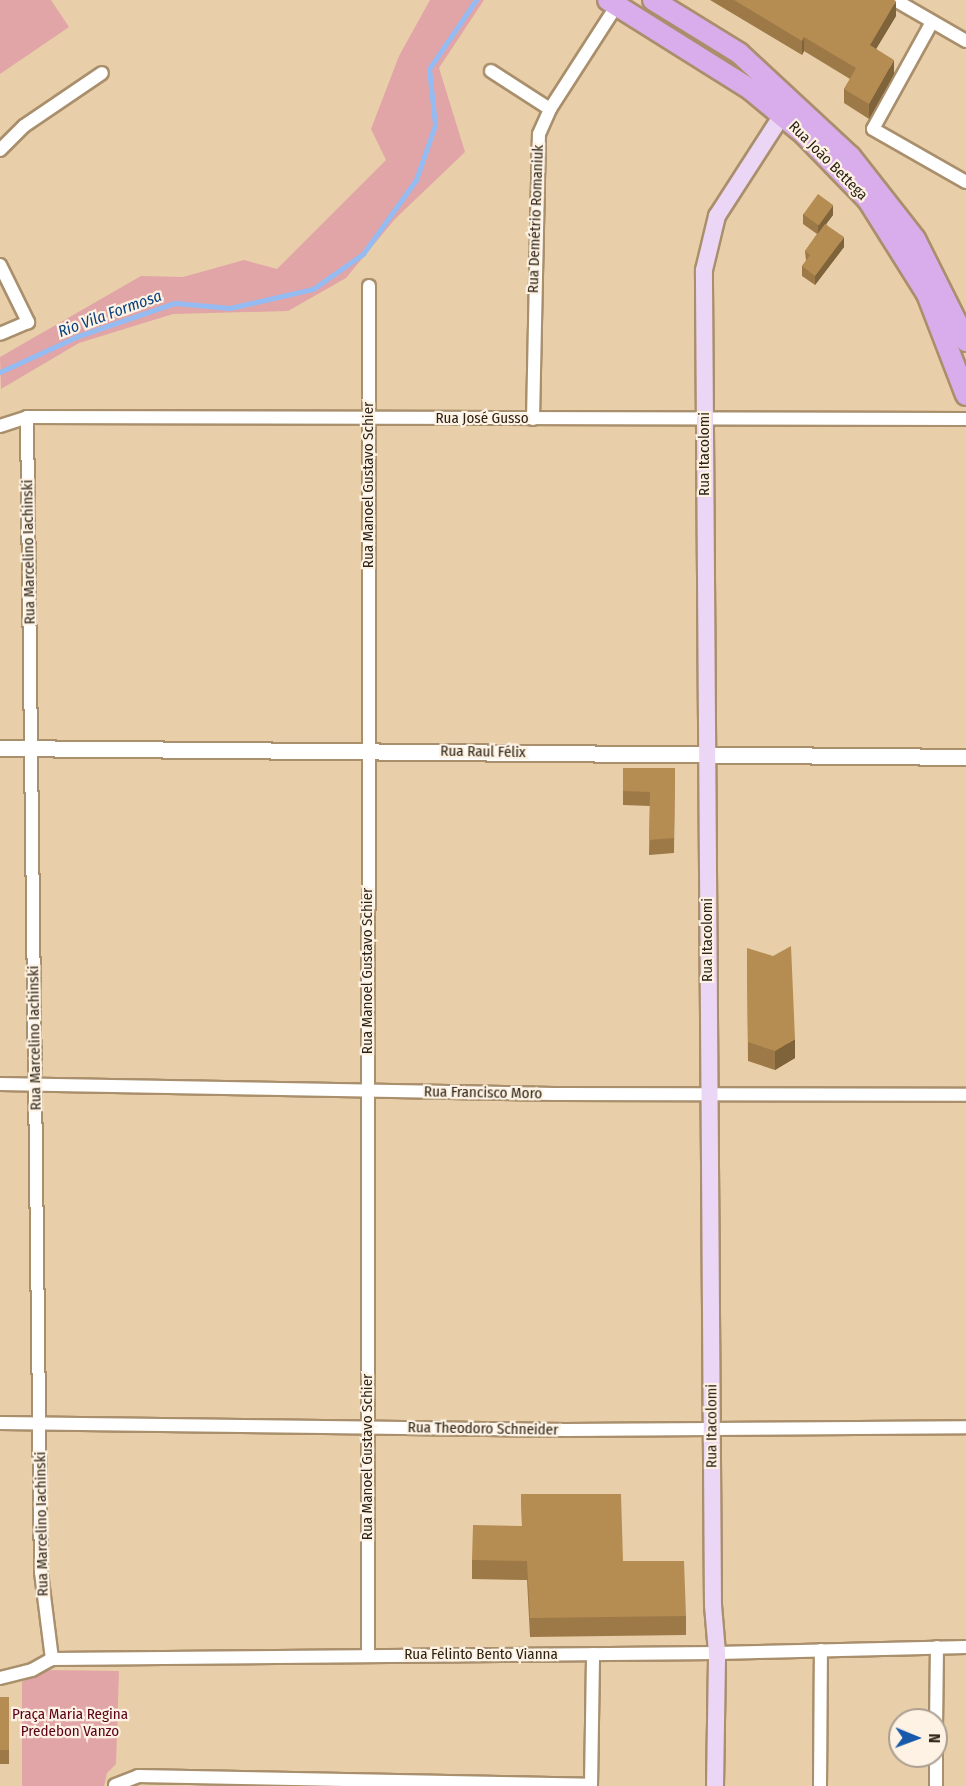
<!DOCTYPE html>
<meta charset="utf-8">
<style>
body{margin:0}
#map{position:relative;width:966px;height:1786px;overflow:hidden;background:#e9cfa9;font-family:"Fira Sans Condensed",sans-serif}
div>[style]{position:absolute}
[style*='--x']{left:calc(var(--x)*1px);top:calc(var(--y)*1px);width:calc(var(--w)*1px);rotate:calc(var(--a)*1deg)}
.green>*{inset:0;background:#e1a4a7}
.stream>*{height:4.5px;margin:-2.25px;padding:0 2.25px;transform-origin:2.25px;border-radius:2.25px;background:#94bcf3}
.roads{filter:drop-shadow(2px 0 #a98f6c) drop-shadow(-2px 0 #a98f6c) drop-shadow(0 2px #a98f6c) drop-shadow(0 -2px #a98f6c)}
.minor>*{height:12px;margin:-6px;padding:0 6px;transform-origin:6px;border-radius:6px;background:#fff}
.tertiary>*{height:15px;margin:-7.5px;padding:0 7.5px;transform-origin:7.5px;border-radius:7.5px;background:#fff}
.secondary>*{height:16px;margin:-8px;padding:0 8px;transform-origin:8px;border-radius:8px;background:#ecd6f5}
.primary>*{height:20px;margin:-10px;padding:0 10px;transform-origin:10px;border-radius:10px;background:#d9adeb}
.wall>*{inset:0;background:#9c7947;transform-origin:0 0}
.shaded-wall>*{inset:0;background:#7f633a}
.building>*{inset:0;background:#b58d53;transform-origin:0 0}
span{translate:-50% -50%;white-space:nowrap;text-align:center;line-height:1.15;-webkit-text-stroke:4.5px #fdf2e3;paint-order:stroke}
.street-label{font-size:15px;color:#2d2314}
.park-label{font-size:15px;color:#5b0118}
.water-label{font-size:16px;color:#09407f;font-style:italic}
.north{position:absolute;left:888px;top:1708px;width:60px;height:60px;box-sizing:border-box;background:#fdf2e3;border:2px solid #aa9f90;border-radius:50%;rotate:91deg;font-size:16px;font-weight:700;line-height:24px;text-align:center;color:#2d2314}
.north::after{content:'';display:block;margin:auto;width:21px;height:27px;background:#1659aa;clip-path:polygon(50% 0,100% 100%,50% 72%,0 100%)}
</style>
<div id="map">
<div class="green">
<div style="clip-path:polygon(0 0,51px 0,69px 27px,0 74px)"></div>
<div style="clip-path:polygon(430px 0,484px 0,439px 68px,465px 152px,395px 219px,346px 278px,288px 311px,173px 314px,79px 343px,1px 389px,0 357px,141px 276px,183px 277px,244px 260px,277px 269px,386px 160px,371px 129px,399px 56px)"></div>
<div style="clip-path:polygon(43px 1670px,119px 1671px,116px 1764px,107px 1773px,104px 1786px,22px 1786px,22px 1682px)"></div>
</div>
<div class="stream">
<div style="--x:0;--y:372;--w:84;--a:-24.7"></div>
<div style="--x:76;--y:337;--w:105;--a:-19"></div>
<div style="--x:175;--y:303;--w:55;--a:5.2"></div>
<div style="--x:230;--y:308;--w:85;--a:-12.9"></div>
<div style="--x:313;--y:289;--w:61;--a:-35"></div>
<div style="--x:363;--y:254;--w:91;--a:-54.4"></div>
<div style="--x:416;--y:180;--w:58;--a:-70.9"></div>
<div style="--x:435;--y:125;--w:56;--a:-96.1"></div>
<div style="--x:429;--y:69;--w:83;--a:-55.7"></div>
</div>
<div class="roads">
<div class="minor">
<div style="--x:895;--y:0;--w:82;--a:30"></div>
<div style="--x:932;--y:22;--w:122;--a:118.9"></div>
<div style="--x:873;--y:129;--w:107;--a:29.7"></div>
<div style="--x:491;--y:71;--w:70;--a:32.8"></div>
<div style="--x:0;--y:150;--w:34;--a:-45"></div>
<div style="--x:24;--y:126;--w:94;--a:-34.2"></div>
<div style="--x:0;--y:265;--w:64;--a:63.8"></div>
<div style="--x:28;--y:322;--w:30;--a:157"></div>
<div style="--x:27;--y:417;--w:1155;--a:89.31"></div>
<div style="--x:41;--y:1572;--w:88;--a:82.8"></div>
<div style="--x:533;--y:419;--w:285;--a:-88.8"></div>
<div style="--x:539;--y:134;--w:27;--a:-66"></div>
<div style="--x:550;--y:109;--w:124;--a:-57.2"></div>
<div style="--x:0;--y:426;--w:28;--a:-18"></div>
<div style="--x:27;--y:417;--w:939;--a:0.12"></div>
<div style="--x:0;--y:1084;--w:554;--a:1.03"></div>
<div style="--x:554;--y:1094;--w:412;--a:0.1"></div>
<div style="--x:0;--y:1423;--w:566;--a:0.71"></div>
<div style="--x:566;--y:1430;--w:400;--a:-0.4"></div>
<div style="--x:368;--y:1656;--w:1370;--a:-89.96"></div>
<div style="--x:0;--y:1678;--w:33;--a:-14"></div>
<div style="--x:32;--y:1670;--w:23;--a:-29"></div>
<div style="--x:52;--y:1659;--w:665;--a:-0.52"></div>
<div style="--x:717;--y:1653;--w:249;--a:-1.4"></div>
<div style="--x:936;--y:1727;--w:80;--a:-89.3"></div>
<div style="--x:115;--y:1785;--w:25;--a:-21"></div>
<div style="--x:138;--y:1776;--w:453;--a:1.1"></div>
<div style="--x:591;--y:1786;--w:132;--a:-89.1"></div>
<div style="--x:820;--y:1786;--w:136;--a:-89.6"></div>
<div style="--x:936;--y:1786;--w:30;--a:-90"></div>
</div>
<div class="tertiary">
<div style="--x:0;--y:748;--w:966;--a:0.53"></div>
</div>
<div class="secondary">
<div style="--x:715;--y:1786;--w:133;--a:-89.1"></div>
<div style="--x:717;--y:1653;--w:48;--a:-94.8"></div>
<div style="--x:713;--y:1605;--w:1335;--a:-90.39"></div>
<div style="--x:704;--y:270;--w:56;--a:-76.5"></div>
<div style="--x:717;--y:216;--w:120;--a:-57.2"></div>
</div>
<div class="primary">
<div style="--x:608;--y:0;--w:168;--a:32.1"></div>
<div style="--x:750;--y:89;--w:72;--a:39.9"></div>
<div style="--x:805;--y:135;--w:91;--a:45.9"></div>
<div style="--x:868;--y:200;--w:111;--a:57.9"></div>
<div style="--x:927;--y:294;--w:108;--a:68.9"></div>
<div style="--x:653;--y:0;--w:101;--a:31.6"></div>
<div style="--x:739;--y:53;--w:151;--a:42.9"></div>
<div style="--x:850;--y:156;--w:105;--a:51.9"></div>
<div style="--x:915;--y:239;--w:114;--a:63.4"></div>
</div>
</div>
<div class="wall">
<div style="clip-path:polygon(710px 0,894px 0,896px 16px,876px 49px,894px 74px,869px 119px,844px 103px,844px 89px,850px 79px,804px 51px,802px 55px)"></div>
<div style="clip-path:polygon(803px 214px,833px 215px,826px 224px,844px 247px,815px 285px,802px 276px,802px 266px,806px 261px,805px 251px,817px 234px,803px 224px)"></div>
<div style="clip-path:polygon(623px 768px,675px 768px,674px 853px,649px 855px,650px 806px,623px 805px)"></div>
<div style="clip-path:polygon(747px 948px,795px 1058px,775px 1070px,748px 1061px)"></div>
<div style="clip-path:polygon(521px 1494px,623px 1561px,686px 1616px,686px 1635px,530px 1637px,527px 1580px,472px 1579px,472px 1560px,522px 1526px)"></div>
<div style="left:0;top:1697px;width:9px;height:67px"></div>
</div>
<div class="shaded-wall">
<div style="clip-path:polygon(896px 1px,896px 16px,870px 59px,870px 45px)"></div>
<div style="clip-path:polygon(804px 37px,804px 51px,802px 55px,802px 41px)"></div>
<div style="clip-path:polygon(894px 60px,894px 74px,869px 119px,869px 104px)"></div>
<div style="clip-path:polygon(833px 205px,833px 215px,818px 235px,818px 225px)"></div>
<div style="clip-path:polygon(844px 237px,844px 247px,815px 285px,815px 276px)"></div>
<div style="clip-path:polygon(795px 1039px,795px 1058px,775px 1070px,775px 1051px)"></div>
</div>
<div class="building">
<div style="clip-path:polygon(734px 0,894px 0,896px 1px,870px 45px,894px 60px,869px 104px,844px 89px,856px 68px,804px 37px,802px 41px)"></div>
<div style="left:818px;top:194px;width:19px;height:25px;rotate:36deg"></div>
<div style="clip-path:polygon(825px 224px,844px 237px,815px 276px,802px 266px,810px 255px,805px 251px)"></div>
<div style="clip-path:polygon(623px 768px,675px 768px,674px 838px,649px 840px,650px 792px,623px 791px)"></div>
<div style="clip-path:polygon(791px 946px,795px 1039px,775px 1051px,748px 1042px,747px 948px,773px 956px)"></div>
<div style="clip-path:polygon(521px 1494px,621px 1494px,623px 1561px,684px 1561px,686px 1616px,530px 1618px,527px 1561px,472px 1560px,473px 1525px,522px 1526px)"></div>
<div style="left:0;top:1697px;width:9px;height:53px"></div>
</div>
<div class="street-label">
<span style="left:828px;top:161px;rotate:45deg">Rua João Bettega</span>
<span style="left:536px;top:219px;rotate:-88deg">Rua Demétrio Romaniuk</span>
<span style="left:482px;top:419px">Rua José Gusso</span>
<span style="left:705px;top:454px;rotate:-90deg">Rua Itacolomi</span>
<span style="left:369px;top:485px;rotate:-90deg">Rua Manoel Gustavo Schier</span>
<span style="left:29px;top:552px;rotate:-91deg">Rua Marcelino Iachinski</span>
<span style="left:483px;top:752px;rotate:1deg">Rua Raul Félix</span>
<span style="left:708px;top:940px;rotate:-90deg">Rua Itacolomi</span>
<span style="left:368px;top:971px;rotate:-90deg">Rua Manoel Gustavo Schier</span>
<span style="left:35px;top:1038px;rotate:-91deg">Rua Marcelino Iachinski</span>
<span style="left:483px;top:1093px;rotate:1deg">Rua Francisco Moro</span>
<span style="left:712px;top:1426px;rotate:-90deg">Rua Itacolomi</span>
<span style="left:483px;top:1429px;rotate:1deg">Rua Theodoro Schneider</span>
<span style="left:368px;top:1457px;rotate:-90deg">Rua Manoel Gustavo Schier</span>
<span style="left:42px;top:1524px;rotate:-91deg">Rua Marcelino Iachinski</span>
<span style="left:481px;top:1655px">Rua Felinto Bento Vianna</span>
</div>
<div class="park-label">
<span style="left:70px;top:1723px">Praça Maria Regina<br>Predebon Vanzo</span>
</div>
<div class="water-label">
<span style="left:110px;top:314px;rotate:-20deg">Rio Vila Formosa</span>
</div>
<div class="north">N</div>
</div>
